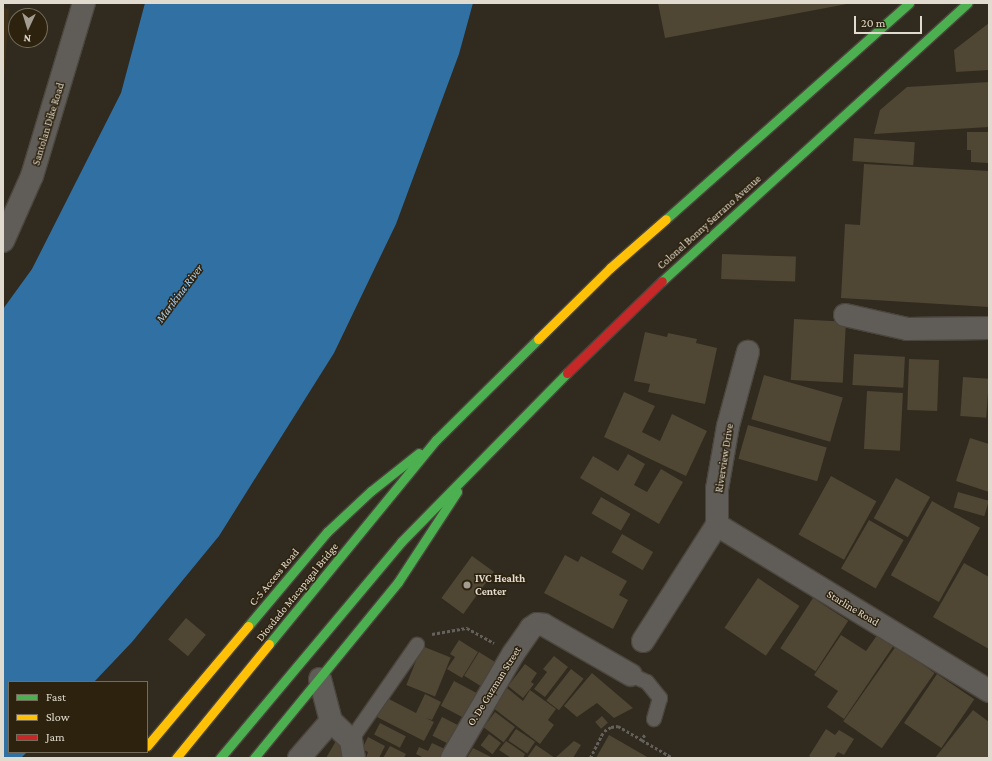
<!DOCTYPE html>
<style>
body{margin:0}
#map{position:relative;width:992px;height:761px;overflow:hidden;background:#302a1f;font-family:"Crimson Pro",serif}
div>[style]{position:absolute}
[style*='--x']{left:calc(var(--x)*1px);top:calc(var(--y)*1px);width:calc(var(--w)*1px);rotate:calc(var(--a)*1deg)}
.built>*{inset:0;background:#3e3118}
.water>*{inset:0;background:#3070a2}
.building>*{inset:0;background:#4f4634;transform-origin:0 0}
.path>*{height:2.5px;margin-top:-1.25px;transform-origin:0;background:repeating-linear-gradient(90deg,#64605b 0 3px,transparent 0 5px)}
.roads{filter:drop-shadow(1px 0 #4b453d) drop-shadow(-1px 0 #4b453d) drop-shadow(0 1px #4b453d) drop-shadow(0 -1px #4b453d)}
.lane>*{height:14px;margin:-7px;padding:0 7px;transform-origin:7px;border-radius:7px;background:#605d59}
.street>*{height:22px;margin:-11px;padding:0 11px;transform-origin:11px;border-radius:11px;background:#605d59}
.fast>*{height:9px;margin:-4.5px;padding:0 4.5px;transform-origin:4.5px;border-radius:4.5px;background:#4caf50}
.slow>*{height:9px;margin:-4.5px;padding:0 4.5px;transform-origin:4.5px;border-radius:4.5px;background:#ffc107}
.jam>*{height:9px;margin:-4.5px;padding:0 4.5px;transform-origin:4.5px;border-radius:4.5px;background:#c62828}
.dots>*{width:11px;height:11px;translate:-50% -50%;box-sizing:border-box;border:2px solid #2d220e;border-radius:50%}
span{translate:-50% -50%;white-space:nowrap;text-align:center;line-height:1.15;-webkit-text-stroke:3px #2d220e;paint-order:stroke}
.street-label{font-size:11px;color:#e1dace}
.poi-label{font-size:11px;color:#e1dace;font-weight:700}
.left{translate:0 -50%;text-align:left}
.water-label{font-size:12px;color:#adcfee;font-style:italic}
.frame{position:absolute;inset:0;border:4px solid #e1dace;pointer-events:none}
.legend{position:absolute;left:8px;top:681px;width:140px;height:72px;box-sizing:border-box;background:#2d220e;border:1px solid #756c5b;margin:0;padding:5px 7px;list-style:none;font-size:12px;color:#e1dace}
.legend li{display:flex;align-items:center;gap:8px;height:20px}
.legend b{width:20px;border:1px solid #756c5b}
.north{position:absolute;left:8px;top:8px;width:40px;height:40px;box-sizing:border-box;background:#2d220e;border:1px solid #756c5b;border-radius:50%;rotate:184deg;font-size:11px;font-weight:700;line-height:16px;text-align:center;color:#e1dace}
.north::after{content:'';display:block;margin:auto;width:14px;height:18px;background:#a39c91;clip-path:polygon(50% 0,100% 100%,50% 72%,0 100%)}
.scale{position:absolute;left:854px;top:16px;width:68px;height:18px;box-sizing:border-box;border:2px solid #e1dace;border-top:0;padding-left:5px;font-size:12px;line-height:14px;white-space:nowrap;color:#e1dace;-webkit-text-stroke:3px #2d220e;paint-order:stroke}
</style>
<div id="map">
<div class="built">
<div style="clip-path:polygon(3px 8px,9px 9px,3px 94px)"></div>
</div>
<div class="water">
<div style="clip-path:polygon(145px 3px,473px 3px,459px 54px,396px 224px,334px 353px,219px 536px,132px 642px,94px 682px,9px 682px,9px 752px,27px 752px,21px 758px,3px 758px,3px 309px,32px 269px,121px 93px)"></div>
</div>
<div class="building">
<div style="clip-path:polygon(658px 3px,847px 3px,847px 4px,665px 38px)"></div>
<div style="clip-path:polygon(989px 23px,989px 70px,956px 72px,954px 50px)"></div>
<div style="clip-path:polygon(989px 82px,989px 127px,874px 134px,880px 110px,907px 87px)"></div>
<div style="clip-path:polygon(967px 132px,989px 132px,988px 163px,971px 162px,971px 150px,967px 150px)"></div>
<div style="left:854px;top:138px;width:61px;height:23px;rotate:4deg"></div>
<div style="clip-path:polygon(864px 164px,989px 171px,989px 307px,841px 298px,845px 224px,860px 225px)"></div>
<div style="left:722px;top:254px;width:74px;height:25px;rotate:2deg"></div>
<div style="left:794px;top:319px;width:52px;height:61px;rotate:3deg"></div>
<div style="clip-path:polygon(645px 332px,667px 337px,668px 333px,697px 339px,696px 343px,717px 348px,705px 404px,648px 392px,650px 384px,634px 381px)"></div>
<div style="left:854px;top:354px;width:51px;height:31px;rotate:3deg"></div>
<div style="left:909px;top:359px;width:30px;height:51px;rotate:2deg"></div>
<div style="left:764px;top:375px;width:82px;height:46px;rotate:16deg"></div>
<div style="left:963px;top:377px;width:26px;height:39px;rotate:4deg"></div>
<div style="left:867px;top:391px;width:36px;height:58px;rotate:3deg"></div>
<div style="clip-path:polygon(624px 392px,655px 406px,642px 432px,660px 441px,672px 414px,707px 431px,686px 476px,604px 437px)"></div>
<div style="left:748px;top:425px;width:82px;height:35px;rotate:16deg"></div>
<div style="clip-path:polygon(970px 438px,989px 444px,989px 492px,956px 481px)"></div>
<div style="clip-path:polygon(628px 454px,645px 464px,634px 485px,647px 492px,661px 469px,683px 482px,659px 524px,580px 478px,593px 456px,618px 471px)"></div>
<div style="left:831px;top:476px;width:52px;height:67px;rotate:29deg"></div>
<div style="left:896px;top:478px;width:39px;height:46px;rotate:29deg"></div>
<div style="left:958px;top:492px;width:32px;height:16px;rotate:16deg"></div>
<div style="left:601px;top:497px;width:34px;height:19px;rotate:30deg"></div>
<div style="left:932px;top:501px;width:55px;height:85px;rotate:29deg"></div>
<div style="left:869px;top:520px;width:40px;height:56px;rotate:30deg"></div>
<div style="left:622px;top:534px;width:36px;height:21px;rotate:30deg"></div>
<div style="clip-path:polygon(565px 555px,578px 562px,581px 556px,627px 581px,619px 595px,628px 600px,613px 629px,544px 593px)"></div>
<div style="left:472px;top:556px;width:27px;height:52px;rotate:36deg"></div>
<div style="clip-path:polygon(964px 563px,989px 577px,989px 649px,933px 617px)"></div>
<div style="left:758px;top:578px;width:50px;height:60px;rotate:34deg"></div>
<div style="left:813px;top:598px;width:42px;height:60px;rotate:33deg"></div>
<div style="left:186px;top:618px;width:26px;height:28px;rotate:40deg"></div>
<div style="clip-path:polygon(880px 631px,896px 642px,844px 719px,827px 707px,838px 691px,814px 675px,841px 635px,866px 651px)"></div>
<div style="clip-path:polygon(459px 640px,478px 652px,462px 678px,447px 669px,455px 657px,450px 654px)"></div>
<div style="left:422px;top:646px;width:31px;height:42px;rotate:22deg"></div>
<div style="left:896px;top:646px;width:47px;height:92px;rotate:35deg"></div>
<div style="left:479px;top:652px;width:25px;height:28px;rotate:32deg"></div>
<div style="clip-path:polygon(554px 656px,568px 667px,545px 697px,534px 689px,547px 672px,543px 669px)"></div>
<div style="clip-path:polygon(525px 664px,537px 673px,531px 682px,534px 684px,523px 698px,508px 686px)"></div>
<div style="left:571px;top:669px;width:16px;height:40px;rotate:38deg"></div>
<div style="clip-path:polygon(592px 673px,633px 708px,614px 718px,597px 703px,577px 717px,564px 706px)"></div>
<div style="left:937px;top:674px;width:45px;height:59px;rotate:34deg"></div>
<div style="left:454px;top:681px;width:32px;height:28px;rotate:28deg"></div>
<div style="clip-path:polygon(507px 688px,523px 701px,530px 690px,556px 709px,548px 720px,554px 725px,540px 744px,492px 707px)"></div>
<div style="clip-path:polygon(425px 694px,441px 702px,432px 720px,426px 718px,434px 722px,424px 741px,377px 717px,387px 698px,416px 713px)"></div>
<div style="clip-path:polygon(973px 710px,989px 722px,989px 758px,935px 758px)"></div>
<div style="left:495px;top:712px;width:25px;height:19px;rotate:37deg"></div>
<div style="left:602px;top:716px;width:9px;height:9px;rotate:49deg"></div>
<div style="left:442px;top:717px;width:22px;height:21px;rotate:27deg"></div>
<div style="left:380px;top:723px;width:29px;height:13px;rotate:27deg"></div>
<div style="left:516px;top:729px;width:23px;height:14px;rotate:34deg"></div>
<div style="clip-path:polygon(826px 729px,835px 735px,839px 730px,854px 739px,844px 755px,838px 752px,834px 758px,812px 758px,809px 756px)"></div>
<div style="left:489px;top:734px;width:15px;height:14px;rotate:37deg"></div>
<div style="clip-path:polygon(609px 735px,649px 758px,596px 758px)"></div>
<div style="clip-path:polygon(368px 737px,385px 746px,379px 758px,366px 758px,368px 752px,362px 749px)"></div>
<div style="clip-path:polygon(336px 741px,342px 745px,343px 758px,326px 758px)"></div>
<div style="clip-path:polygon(506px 741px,525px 754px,523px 758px,511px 758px,499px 750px)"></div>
<div style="clip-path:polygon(574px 741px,581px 745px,573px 758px,527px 758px,536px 745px,555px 758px)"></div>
<div style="clip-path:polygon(432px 743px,449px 751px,445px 758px,424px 758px,416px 754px,419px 747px,428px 751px)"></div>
<div style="clip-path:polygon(390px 746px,406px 754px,404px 758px,383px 758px)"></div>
<div style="clip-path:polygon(473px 748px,493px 758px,467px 758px)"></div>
</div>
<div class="path">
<div style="--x:432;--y:634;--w:36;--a:-10"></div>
<div style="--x:467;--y:628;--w:31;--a:29"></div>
<div style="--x:645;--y:735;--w:6;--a:121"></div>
<div style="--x:642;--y:740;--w:36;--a:30"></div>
<div style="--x:590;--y:758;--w:30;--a:-63"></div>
<div style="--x:604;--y:731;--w:8;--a:-30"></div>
<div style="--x:611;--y:727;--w:7;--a:-8"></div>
<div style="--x:618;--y:726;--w:28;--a:30"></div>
</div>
<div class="roads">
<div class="lane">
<div style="--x:631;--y:675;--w:17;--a:24"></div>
<div style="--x:647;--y:682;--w:21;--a:51"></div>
<div style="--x:660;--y:698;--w:22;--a:106"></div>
<div style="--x:351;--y:740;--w:116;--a:-55.2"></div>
</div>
<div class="street">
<div style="--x:3;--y:241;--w:71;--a:-66"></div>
<div style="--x:32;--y:176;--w:181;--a:-73.3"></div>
<div style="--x:845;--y:315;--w:64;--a:12.7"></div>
<div style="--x:907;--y:329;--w:82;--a:-0.7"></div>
<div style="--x:717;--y:525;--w:319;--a:31.4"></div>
<div style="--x:643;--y:641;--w:138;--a:-57.5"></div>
<div style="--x:717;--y:525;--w:36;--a:-90"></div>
<div style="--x:717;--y:489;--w:64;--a:-80.1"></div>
<div style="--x:728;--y:426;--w:77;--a:-74.9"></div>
<div style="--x:320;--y:679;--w:43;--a:75.3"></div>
<div style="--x:331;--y:721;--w:28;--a:44"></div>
<div style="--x:351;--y:740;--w:18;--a:81"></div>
<div style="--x:299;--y:758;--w:49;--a:-49.1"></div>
<div style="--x:452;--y:758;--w:121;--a:-59.6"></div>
<div style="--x:513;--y:654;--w:32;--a:-55"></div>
<div style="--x:531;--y:628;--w:7;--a:-34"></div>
<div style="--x:537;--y:624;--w:7;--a:8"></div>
<div style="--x:544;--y:625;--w:100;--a:29.9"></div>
</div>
<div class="fast">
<div style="--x:666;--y:219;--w:325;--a:-41.6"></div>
<div style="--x:662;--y:281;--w:413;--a:-42.3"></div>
<div style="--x:248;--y:626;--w:123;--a:-50"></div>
<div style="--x:327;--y:532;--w:60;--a:-43"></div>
<div style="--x:371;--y:491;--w:61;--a:-38.4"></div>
<div style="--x:269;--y:644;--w:264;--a:-50.7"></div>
<div style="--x:436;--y:440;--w:144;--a:-44.7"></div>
<div style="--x:220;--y:758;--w:282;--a:-50"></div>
<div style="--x:401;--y:542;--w:237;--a:-45.5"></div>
<div style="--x:254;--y:758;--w:227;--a:-50.7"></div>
<div style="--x:398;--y:582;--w:108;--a:-56.8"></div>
</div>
<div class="slow">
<div style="--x:538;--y:339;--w:101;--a:-44.6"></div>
<div style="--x:610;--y:268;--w:74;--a:-41.2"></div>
<div style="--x:147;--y:746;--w:157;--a:-49.9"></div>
<div style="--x:176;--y:758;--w:147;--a:-50.8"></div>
</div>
<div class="jam">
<div style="--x:567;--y:373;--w:132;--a:-44.1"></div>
</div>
</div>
<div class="dots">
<div style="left:467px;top:585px;background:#a39c91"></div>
</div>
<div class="street-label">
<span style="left:48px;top:124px;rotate:-73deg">Santolan Dike Road</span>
<span style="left:709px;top:222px;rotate:-42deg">Colonel Bonny Serrano Avenue</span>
<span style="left:724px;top:458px;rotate:-81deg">Riverview Drive</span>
<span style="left:274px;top:577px;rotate:-50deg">C-5 Access Road</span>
<span style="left:297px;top:592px;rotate:-51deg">Diosdado Macapagal Bridge</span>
<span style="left:853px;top:608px;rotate:31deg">Starline Road</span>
<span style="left:494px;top:686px;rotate:-58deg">O. De Guzman Street</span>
</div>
<div class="poi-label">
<span class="left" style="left:475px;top:585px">IVC Health<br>Center</span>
</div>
<div class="water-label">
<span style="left:180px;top:294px;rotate:-53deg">Marikina River</span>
</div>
<div class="frame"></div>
<ul class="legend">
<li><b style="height:5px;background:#4caf50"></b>Fast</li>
<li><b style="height:5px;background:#ffc107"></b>Slow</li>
<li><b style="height:5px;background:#c62828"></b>Jam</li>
</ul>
<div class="north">N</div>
<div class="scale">20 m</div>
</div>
